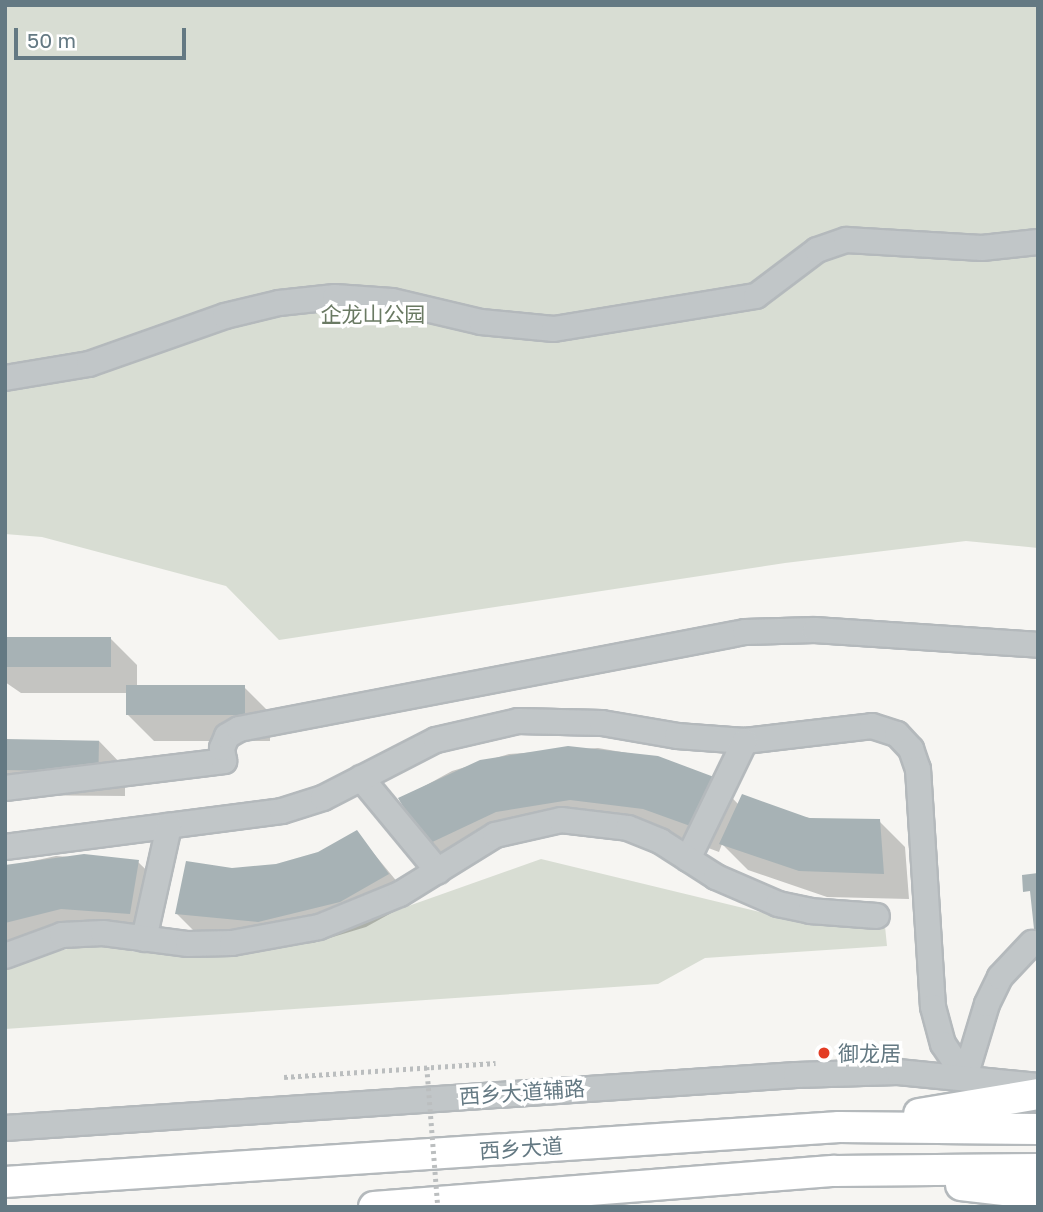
<!DOCTYPE html>
<meta charset="utf-8">
<style>
body{margin:0}
#map{position:relative;width:1043px;height:1212px;overflow:hidden;background:#f6f5f2;font-family:"Golos Text","Noto Sans SC",sans-serif}
div>[style]{position:absolute}
[style*='--x']{left:calc(var(--x)*1px);top:calc(var(--y)*1px);width:calc(var(--w)*1px);rotate:calc(var(--a)*1deg)}
.green>*{inset:0;background:#d8ddd3}
.shadow>*{inset:0;background:#0003}
.building>*{inset:0;background:#a7b2b5;transform-origin:0 0}
.path>*{height:4.5px;margin-top:-2.25px;transform-origin:0;background:repeating-linear-gradient(90deg,#bbbebf 0 3.5px,transparent 0 7px)}
.roads{filter:drop-shadow(2px 0 #b4b9bc) drop-shadow(-2px 0 #b4b9bc) drop-shadow(0 2px #b4b9bc) drop-shadow(0 -2px #b4b9bc)}
.minor>*{height:24px;margin:-12px;padding:0 12px;transform-origin:12px;border-radius:12px;background:#c1c6c8}
.major>*{height:30px;margin:-15px;padding:0 15px;transform-origin:15px;border-radius:15px;background:#fff}
.path-bridge>*{height:4.5px;margin-top:-2.25px;transform-origin:0;background:repeating-linear-gradient(90deg,#bbbebf 0 3.5px,transparent 0 7px)}
.dots>*{width:19px;height:19px;translate:-50% -50%;box-sizing:border-box;border:4px solid #fff;border-radius:50%}
span{translate:-50% -50%;white-space:nowrap;text-align:center;line-height:1.15;-webkit-text-stroke:7px #fff;paint-order:stroke}
.park-label{font-size:21px;color:#6a7a63}
.poi-label{font-size:21px;color:#647983}
.left{translate:0 -50%;text-align:left}
.street-label{font-size:21px;color:#647983}
.frame{position:absolute;inset:0;border:7px solid #647983;pointer-events:none}
.scale{position:absolute;left:14px;top:28px;width:172px;height:32px;box-sizing:border-box;border:4px solid #647983;border-top:0;padding-left:9px;font-size:21px;line-height:24px;white-space:nowrap;color:#647983;-webkit-text-stroke:5px #fff;paint-order:stroke}
</style>
<div id="map">
<div class="green">
<div style="clip-path:polygon(5px 5px,1038px 5px,1038px 548px,966px 541px,785px 563px,279px 640px,226px 586px,42px 537px,5px 534px)"></div>
<div style="clip-path:polygon(541px 859px,818px 926px,818px 909px,883px 906px,887px 946px,705px 958px,658px 984px,5px 1029px,5px 965px,102px 940px,134px 952px,304px 943px)"></div>
</div>
<div class="shadow">
<div style="clip-path:polygon(5px 638px,111px 639px,137px 665px,137px 686px,244px 687px,270px 713px,270px 741px,154px 741px,128px 715px,128px 693px,21px 693px,5px 682px)"></div>
<div style="clip-path:polygon(5px 741px,99px 741px,125px 768px,125px 796px,6px 795px,5px 806px)"></div>
<div style="clip-path:polygon(598px 748px,657px 758px,713px 778px,739px 805px,832px 822px,879px 821px,905px 847px,909px 899px,827px 897px,748px 870px,722px 844px,719px 852px,671px 834px,597px 826px,523px 838px,454px 870px,428px 844px,401px 799px,452px 771px,509px 754px)"></div>
<div style="clip-path:polygon(356px 832px,413px 901px,366px 927px,313px 943px,258px 948px,203px 940px,177px 914px,232px 870px,276px 866px,319px 853px)"></div>
<div style="clip-path:polygon(56px 856px,138px 862px,165px 888px,156px 939px,110px 934px,5px 962px,5px 867px)"></div>
</div>
<div class="building">
<div style="left:5px;top:637px;width:106px;height:30px"></div>
<div style="left:126px;top:685px;width:119px;height:30px"></div>
<div style="left:5px;top:739px;width:94px;height:31px;rotate:1deg"></div>
<div style="clip-path:polygon(568px 746px,658px 756px,714px 777px,693px 827px,643px 809px,570px 800px,496px 812px,426px 845px,398px 798px,480px 760px)"></div>
<div style="clip-path:polygon(742px 794px,809px 818px,880px 819px,884px 874px,799px 871px,719px 844px)"></div>
<div style="clip-path:polygon(357px 830px,389px 874px,340px 902px,258px 922px,175px 914px,186px 861px,232px 868px,276px 864px,318px 852px)"></div>
<div style="clip-path:polygon(84px 854px,139px 860px,130px 914px,61px 909px,5px 923px,5px 865px)"></div>
<div style="clip-path:polygon(1038px 873px,1038px 947px,1036px 948px,1030px 891px,1023px 892px,1022px 875px)"></div>
</div>
<div class="path">
<div style="--x:284;--y:1077;--w:212;--a:-3.8"></div>
</div>
<div class="roads">
<div class="minor">
<div style="--x:5;--y:378;--w:85;--a:-9.5"></div>
<div style="--x:89;--y:364;--w:144;--a:-19.4"></div>
<div style="--x:225;--y:316;--w:56;--a:-13.5"></div>
<div style="--x:279;--y:303;--w:56;--a:-6.1"></div>
<div style="--x:335;--y:297;--w:57;--a:4"></div>
<div style="--x:392;--y:301;--w:91;--a:13.3"></div>
<div style="--x:481;--y:322;--w:73;--a:5.5"></div>
<div style="--x:554;--y:329;--w:205;--a:-9.3"></div>
<div style="--x:756;--y:296;--w:76;--a:-37"></div>
<div style="--x:817;--y:250;--w:31;--a:-19"></div>
<div style="--x:846;--y:240;--w:136;--a:3.4"></div>
<div style="--x:982;--y:248;--w:56;--a:-6.1"></div>
<div style="--x:361;--y:778;--w:121;--a:50.4"></div>
<div style="--x:5;--y:788;--w:221;--a:-7"></div>
<div style="--x:224;--y:761;--w:13;--a:-99"></div>
<div style="--x:222;--y:748;--w:13;--a:-67"></div>
<div style="--x:227;--y:736;--w:14;--a:-30"></div>
<div style="--x:239;--y:729;--w:515;--a:-10.85"></div>
<div style="--x:745;--y:632;--w:70;--a:-1.6"></div>
<div style="--x:815;--y:630;--w:224;--a:3.8"></div>
<div style="--x:5;--y:847;--w:279;--a:-7.4"></div>
<div style="--x:282;--y:811;--w:43;--a:-17.6"></div>
<div style="--x:323;--y:798;--w:127;--a:-27.2"></div>
<div style="--x:436;--y:740;--w:84;--a:-13"></div>
<div style="--x:518;--y:721;--w:84;--a:1.4"></div>
<div style="--x:602;--y:723;--w:76;--a:9.8"></div>
<div style="--x:677;--y:736;--w:68;--a:4.2"></div>
<div style="--x:745;--y:741;--w:128;--a:-6.7"></div>
<div style="--x:872;--y:726;--w:26;--a:18"></div>
<div style="--x:897;--y:734;--w:21;--a:47"></div>
<div style="--x:911;--y:749;--w:21;--a:71"></div>
<div style="--x:918;--y:769;--w:238;--a:86.4"></div>
<div style="--x:933;--y:1007;--w:38;--a:75"></div>
<div style="--x:943;--y:1044;--w:40;--a:56"></div>
<div style="--x:688;--y:859;--w:131;--a:-64.2"></div>
<div style="--x:144;--y:939;--w:116;--a:-77.5"></div>
<div style="--x:5;--y:956;--w:61;--a:-20.2"></div>
<div style="--x:62;--y:935;--w:41;--a:-2.8"></div>
<div style="--x:103;--y:933;--w:86;--a:7.4"></div>
<div style="--x:188;--y:944;--w:44;--a:-1.3"></div>
<div style="--x:232;--y:943;--w:88;--a:-10.4"></div>
<div style="--x:319;--y:927;--w:87;--a:-22.2"></div>
<div style="--x:400;--y:894;--w:112;--a:-31.8"></div>
<div style="--x:495;--y:835;--w:68;--a:-12.8"></div>
<div style="--x:561;--y:820;--w:67;--a:6.8"></div>
<div style="--x:628;--y:828;--w:35;--a:22"></div>
<div style="--x:660;--y:841;--w:67;--a:32.7"></div>
<div style="--x:716;--y:877;--w:68;--a:23.5"></div>
<div style="--x:778;--y:904;--w:33;--a:12"></div>
<div style="--x:810;--y:911;--w:67;--a:4.3"></div>
<div style="--x:965;--y:1077;--w:76;--a:-73.2"></div>
<div style="--x:987;--y:1004;--w:30;--a:-64"></div>
<div style="--x:1000;--y:977;--w:47;--a:-46.7"></div>
<div style="--x:5;--y:1128;--w:793;--a:-3.83"></div>
<div style="--x:796;--y:1075;--w:102;--a:-1.7"></div>
<div style="--x:898;--y:1072;--w:141;--a:5.7"></div>
</div>
<div class="major">
<div style="--x:919;--y:1114;--w:121;--a:-9.5"></div>
<div style="--x:5;--y:1182;--w:836;--a:-3.77"></div>
<div style="--x:839;--y:1127;--w:199;--a:0.6"></div>
<div style="--x:961;--y:1185;--w:78;--a:6.7"></div>
<div style="--x:374;--y:1207;--w:462;--a:-4.5"></div>
<div style="--x:835;--y:1171;--w:203;--a:-0.6"></div>
</div>
</div>
<div class="path-bridge">
<div style="--x:427;--y:1067;--w:140;--a:85.5"></div>
</div>
<div class="dots">
<div style="left:824px;top:1053px;background:#e33d24"></div>
</div>
<div class="park-label">
<span style="left:373px;top:314px">企龙山公园</span>
</div>
<div class="poi-label">
<span class="left" style="left:838px;top:1053px">御龙居</span>
</div>
<div class="street-label">
<span style="left:522px;top:1092px;rotate:-4deg">西乡大道辅路</span>
<span style="left:521px;top:1148px;rotate:-4deg">西乡大道</span>
</div>
<div class="frame"></div>
<div class="scale">50 m</div>
</div>
